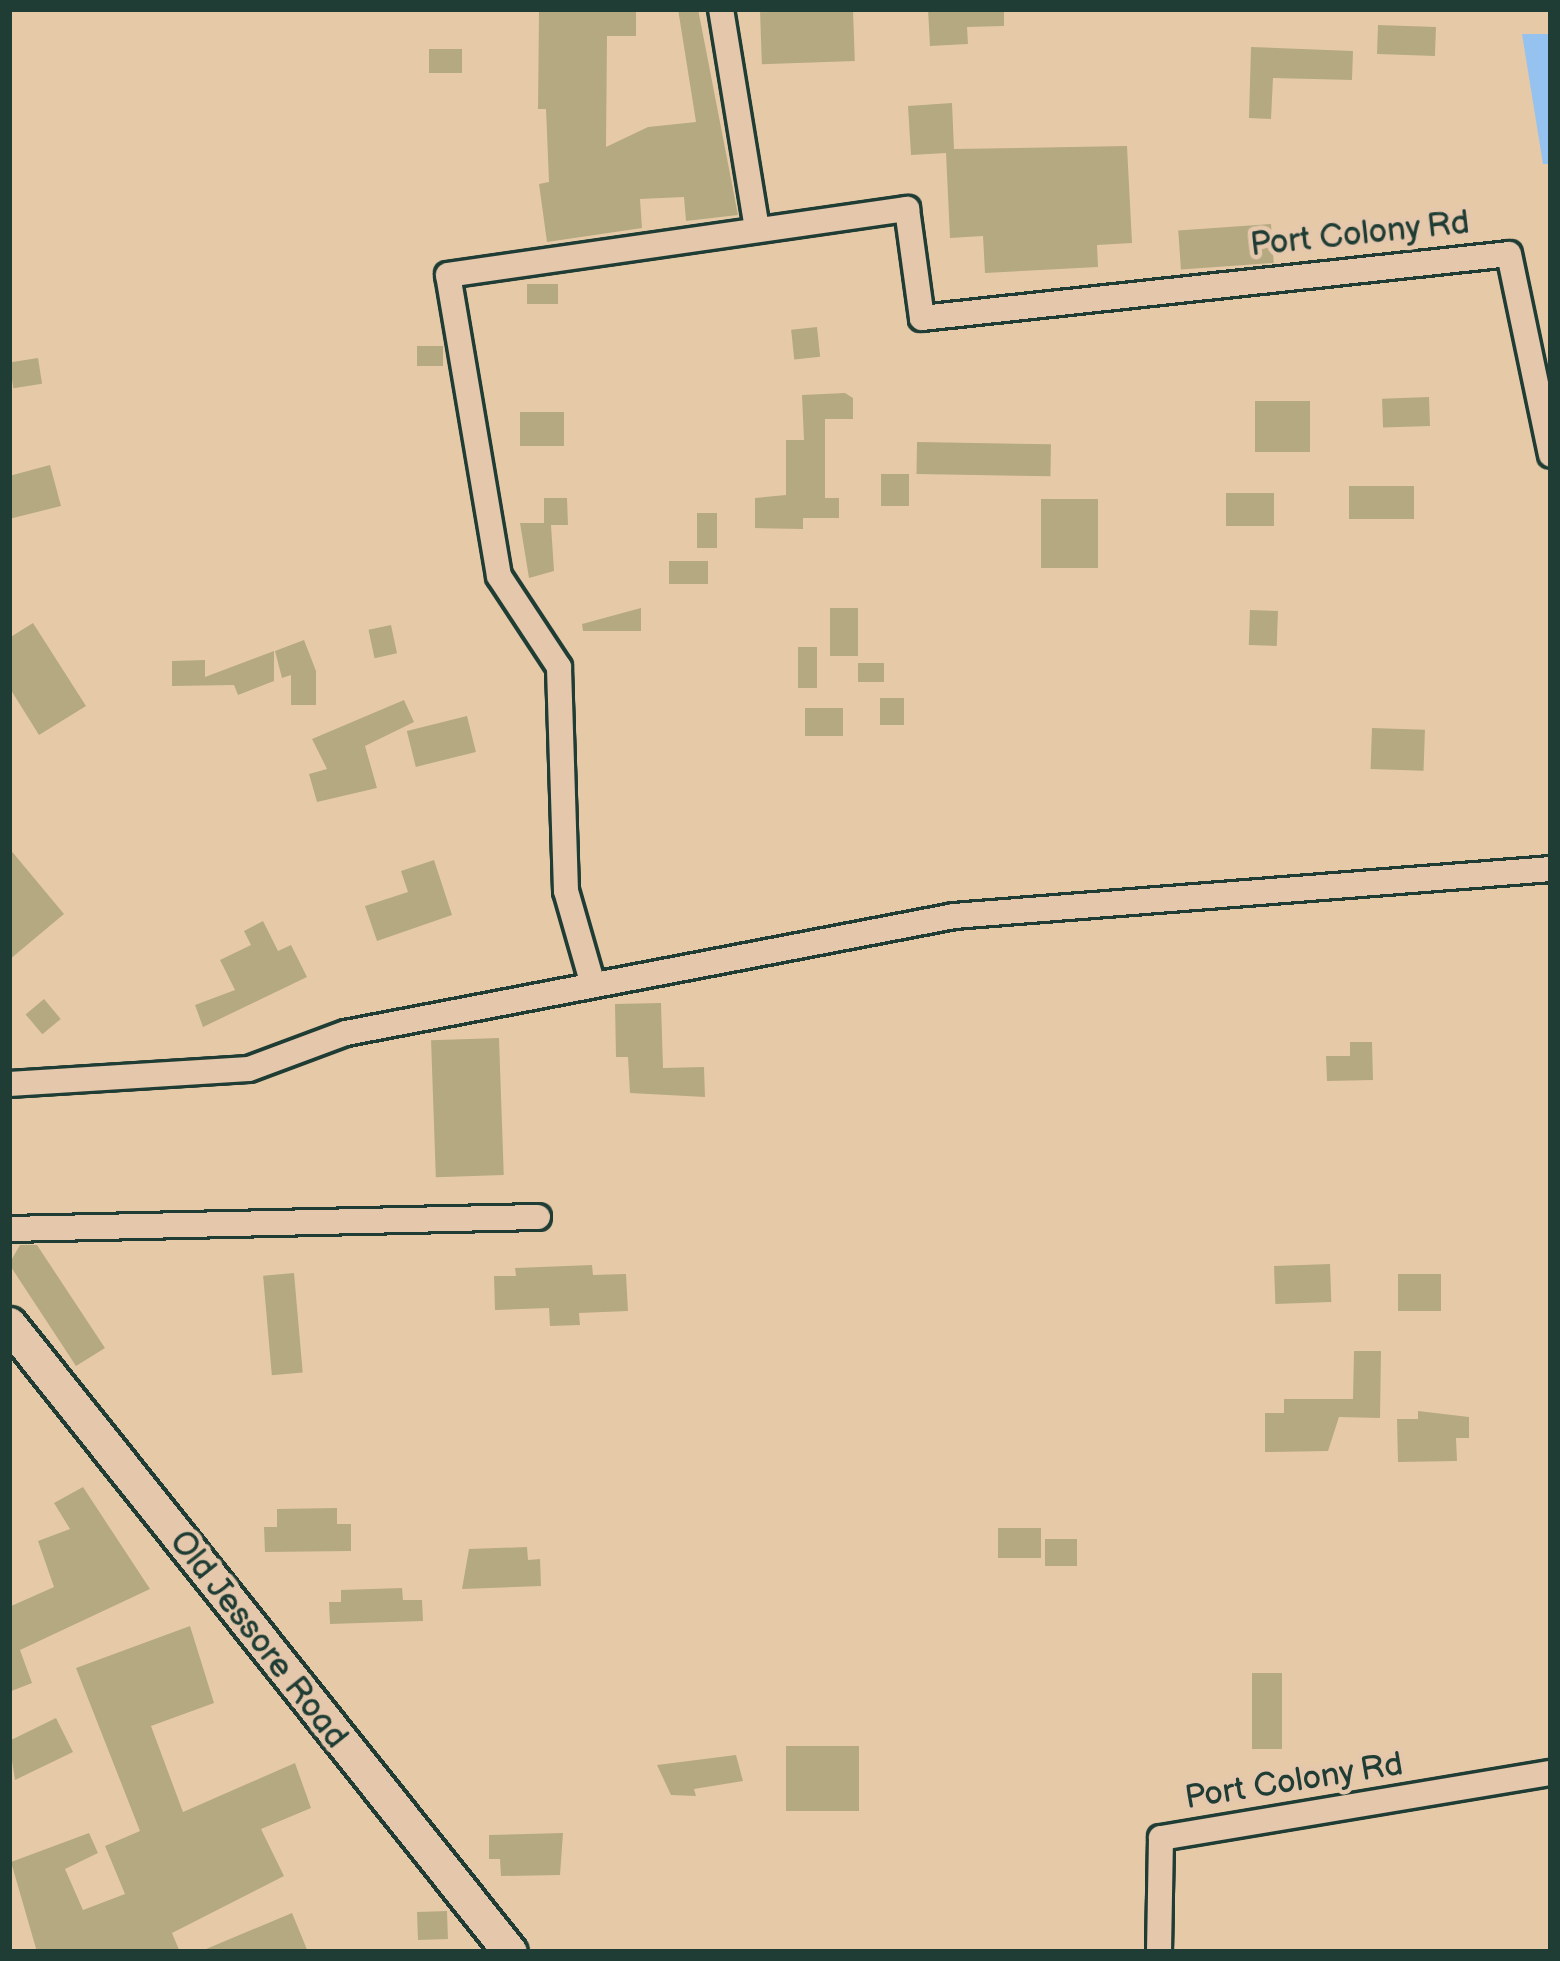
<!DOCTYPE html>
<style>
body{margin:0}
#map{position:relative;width:1560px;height:1961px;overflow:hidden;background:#e6caa8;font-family:"Balsamiq Sans",sans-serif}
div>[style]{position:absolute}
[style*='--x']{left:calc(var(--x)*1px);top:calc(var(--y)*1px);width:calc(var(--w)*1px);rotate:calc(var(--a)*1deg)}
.water>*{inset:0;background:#96c2ef}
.building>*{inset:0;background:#b5a982;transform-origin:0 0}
.roads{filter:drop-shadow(3px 0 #1f3d34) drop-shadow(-3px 0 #1f3d34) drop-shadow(0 3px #1f3d34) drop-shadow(0 -3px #1f3d34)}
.minor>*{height:24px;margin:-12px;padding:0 12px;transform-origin:12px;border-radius:12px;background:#e5c8ac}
.secondary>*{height:33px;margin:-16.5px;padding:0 16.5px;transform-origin:16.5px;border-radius:16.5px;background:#e5c8ac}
span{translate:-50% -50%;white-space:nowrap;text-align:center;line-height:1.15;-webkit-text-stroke:9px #e5c8ac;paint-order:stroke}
.street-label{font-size:33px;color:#1f3d34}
.frame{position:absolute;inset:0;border:12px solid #1f3d34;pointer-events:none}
</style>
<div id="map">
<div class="water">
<div style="clip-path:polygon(1522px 34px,1551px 34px,1551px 164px,1543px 164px)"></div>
</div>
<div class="building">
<div style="clip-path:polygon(539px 9px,636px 9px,636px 36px,607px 36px,606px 147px,648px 127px,696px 122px,678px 9px,698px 9px,738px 215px,686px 221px,684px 197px,640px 199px,642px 228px,547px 242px,539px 184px,549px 182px,546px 109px,538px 109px)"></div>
<div style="left:853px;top:9px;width:52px;height:93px;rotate:88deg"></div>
<div style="clip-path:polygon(928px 9px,1004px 9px,1004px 26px,967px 27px,968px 44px,930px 46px)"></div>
<div style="left:1378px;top:25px;width:58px;height:29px;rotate:2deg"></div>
<div style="clip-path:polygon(1251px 47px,1353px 51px,1352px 80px,1273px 78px,1271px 119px,1249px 118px)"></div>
<div style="left:429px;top:49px;width:33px;height:24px"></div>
<div style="clip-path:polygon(952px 103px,954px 149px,1127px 146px,1132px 243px,1097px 245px,1098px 267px,985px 273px,983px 236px,950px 238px,946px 153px,911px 155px,908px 106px)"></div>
<div style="left:1271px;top:224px;width:39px;height:93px;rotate:86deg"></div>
<div style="left:527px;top:284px;width:31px;height:20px"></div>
<div style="left:817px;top:327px;width:30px;height:26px;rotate:84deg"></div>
<div style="left:417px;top:346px;width:26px;height:20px"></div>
<div style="left:38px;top:358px;width:26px;height:29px;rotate:81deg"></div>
<div style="clip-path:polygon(845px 393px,853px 398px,853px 419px,825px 419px,825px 498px,839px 498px,839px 518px,803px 518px,803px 529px,755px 528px,755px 498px,786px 495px,786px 440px,804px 440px,802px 395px)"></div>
<div style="left:1429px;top:397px;width:29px;height:47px;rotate:88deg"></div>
<div style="left:1255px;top:401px;width:55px;height:51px"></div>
<div style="left:520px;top:412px;width:44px;height:34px"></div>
<div style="left:917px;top:442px;width:134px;height:32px;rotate:1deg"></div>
<div style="clip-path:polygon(50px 465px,61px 506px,9px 519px,9px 476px)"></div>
<div style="left:881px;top:474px;width:28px;height:32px"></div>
<div style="left:1414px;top:486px;width:33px;height:65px;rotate:90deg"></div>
<div style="left:1226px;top:493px;width:48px;height:33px"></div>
<div style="clip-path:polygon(544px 498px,567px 498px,568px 525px,551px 525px,554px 571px,529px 578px,520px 523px,544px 523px)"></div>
<div style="left:1041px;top:499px;width:57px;height:69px"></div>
<div style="left:697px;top:513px;width:20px;height:35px"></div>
<div style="left:669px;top:561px;width:39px;height:23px"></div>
<div style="clip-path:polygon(641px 608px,641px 631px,583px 631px,582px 624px)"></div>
<div style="left:830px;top:608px;width:28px;height:48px"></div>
<div style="left:1250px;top:610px;width:28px;height:35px;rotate:2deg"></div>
<div style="clip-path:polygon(33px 623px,86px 706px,39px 735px,9px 687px,9px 638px)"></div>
<div style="left:391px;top:625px;width:29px;height:23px;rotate:78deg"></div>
<div style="clip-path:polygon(304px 640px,316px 671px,316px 705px,291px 705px,291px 675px,282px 678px,275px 651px)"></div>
<div style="left:798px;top:647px;width:19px;height:41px"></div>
<div style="clip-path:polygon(274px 651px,274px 681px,238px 695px,234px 685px,172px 686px,172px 661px,205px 660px,205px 677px)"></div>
<div style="left:858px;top:663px;width:26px;height:19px"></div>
<div style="left:880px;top:698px;width:24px;height:27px"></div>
<div style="clip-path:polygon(404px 700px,414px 722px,365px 746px,377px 788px,317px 802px,309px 774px,327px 769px,312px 739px)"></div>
<div style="left:805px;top:708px;width:38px;height:28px"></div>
<div style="left:467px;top:716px;width:37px;height:62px;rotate:76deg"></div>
<div style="left:1372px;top:728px;width:53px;height:41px;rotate:2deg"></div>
<div style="clip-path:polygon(9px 848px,64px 914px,9px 960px)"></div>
<div style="clip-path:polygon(434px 860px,452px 915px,377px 941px,365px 906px,408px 892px,401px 871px)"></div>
<div style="clip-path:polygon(263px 921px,278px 951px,291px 945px,307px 977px,203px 1027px,195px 1005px,235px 990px,220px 960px,251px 945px,244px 931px)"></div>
<div style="left:44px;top:999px;width:26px;height:24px;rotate:50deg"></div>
<div style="clip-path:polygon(661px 1003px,663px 1068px,704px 1067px,705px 1097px,630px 1093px,628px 1057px,616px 1057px,615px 1004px)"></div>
<div style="left:499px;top:1038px;width:137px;height:68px;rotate:88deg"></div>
<div style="clip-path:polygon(1350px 1042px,1372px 1042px,1373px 1080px,1327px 1081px,1326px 1056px,1350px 1056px)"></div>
<div style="clip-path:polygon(20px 1245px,37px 1245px,105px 1348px,76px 1366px,9px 1264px)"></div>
<div style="left:1330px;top:1264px;width:38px;height:56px;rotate:88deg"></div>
<div style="clip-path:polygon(592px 1265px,593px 1275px,626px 1274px,628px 1311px,579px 1313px,580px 1325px,550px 1326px,549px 1308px,495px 1310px,494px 1276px,516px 1276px,515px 1268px)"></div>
<div style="left:294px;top:1273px;width:100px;height:31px;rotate:85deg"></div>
<div style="left:1398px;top:1274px;width:43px;height:37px"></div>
<div style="clip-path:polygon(1354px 1351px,1381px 1351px,1380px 1418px,1339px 1417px,1328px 1451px,1265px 1452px,1265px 1413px,1284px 1413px,1284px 1399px,1353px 1399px)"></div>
<div style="clip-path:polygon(1418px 1411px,1469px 1417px,1469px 1438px,1456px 1438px,1457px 1461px,1398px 1462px,1397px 1419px,1418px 1419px)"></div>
<div style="clip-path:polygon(83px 1487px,150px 1589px,20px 1650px,32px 1683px,9px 1692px,9px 1607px,54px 1587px,38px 1541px,70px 1529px,54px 1503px)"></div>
<div style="clip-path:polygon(337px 1508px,337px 1524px,351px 1524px,351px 1551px,265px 1552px,264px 1527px,277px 1527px,277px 1509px)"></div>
<div style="left:998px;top:1528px;width:43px;height:30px"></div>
<div style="left:1077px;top:1539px;width:27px;height:32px;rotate:90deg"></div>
<div style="clip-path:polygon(527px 1547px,528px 1560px,540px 1559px,541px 1586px,462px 1589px,469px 1549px)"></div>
<div style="clip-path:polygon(402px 1588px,403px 1600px,422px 1600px,423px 1621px,330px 1624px,329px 1602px,341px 1602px,341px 1590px)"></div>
<div style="clip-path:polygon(190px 1626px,214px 1703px,151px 1726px,183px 1812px,295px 1763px,311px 1808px,261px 1829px,284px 1876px,172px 1933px,180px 1952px,37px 1952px,11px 1862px,89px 1833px,98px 1853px,65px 1869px,83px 1910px,125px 1894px,105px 1846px,140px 1831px,76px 1668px)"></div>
<div style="left:1252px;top:1673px;width:30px;height:76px"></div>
<div style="clip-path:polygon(56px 1718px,73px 1752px,15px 1780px,9px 1741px)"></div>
<div style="left:859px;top:1746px;width:65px;height:73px;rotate:90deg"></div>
<div style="clip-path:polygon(736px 1755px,743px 1781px,694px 1789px,696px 1796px,671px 1795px,657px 1765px)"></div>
<div style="clip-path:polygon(563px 1833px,560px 1875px,501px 1876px,500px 1859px,489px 1859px,489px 1835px)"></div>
<div style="left:447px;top:1911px;width:28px;height:30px;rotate:88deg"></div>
<div style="clip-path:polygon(292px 1913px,308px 1952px,199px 1952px)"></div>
</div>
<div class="roads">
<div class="minor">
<div style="--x:721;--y:9;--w:222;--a:80.7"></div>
<div style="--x:593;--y:985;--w:98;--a:-106"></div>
<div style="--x:566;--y:891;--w:224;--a:-91.8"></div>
<div style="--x:559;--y:667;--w:109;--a:-123.4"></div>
<div style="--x:499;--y:576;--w:305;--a:-99.6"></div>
<div style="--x:448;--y:275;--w:464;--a:-8.2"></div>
<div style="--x:907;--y:209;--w:110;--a:82.2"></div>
<div style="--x:922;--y:318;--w:590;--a:-6.22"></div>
<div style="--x:1509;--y:254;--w:205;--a:78.2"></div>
<div style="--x:9;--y:1084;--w:240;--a:-3.6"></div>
<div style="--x:249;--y:1069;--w:103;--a:-20.4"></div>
<div style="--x:346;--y:1033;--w:619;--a:-10.89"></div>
<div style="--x:954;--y:916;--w:599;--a:-4.5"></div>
<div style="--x:9;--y:1229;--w:529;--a:-1.3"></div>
<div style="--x:1159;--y:1952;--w:114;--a:-89"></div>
<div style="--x:1161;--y:1838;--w:395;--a:-9.5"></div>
</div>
<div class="secondary">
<div style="--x:9;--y:1324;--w:803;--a:51.42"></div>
</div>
</div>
<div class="street-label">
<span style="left:1360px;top:235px;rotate:-6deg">Port Colony Rd</span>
<span style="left:258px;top:1640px;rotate:52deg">Old Jessore Road</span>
<span style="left:1294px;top:1782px;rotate:-9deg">Port Colony Rd</span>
</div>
<div class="frame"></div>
</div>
